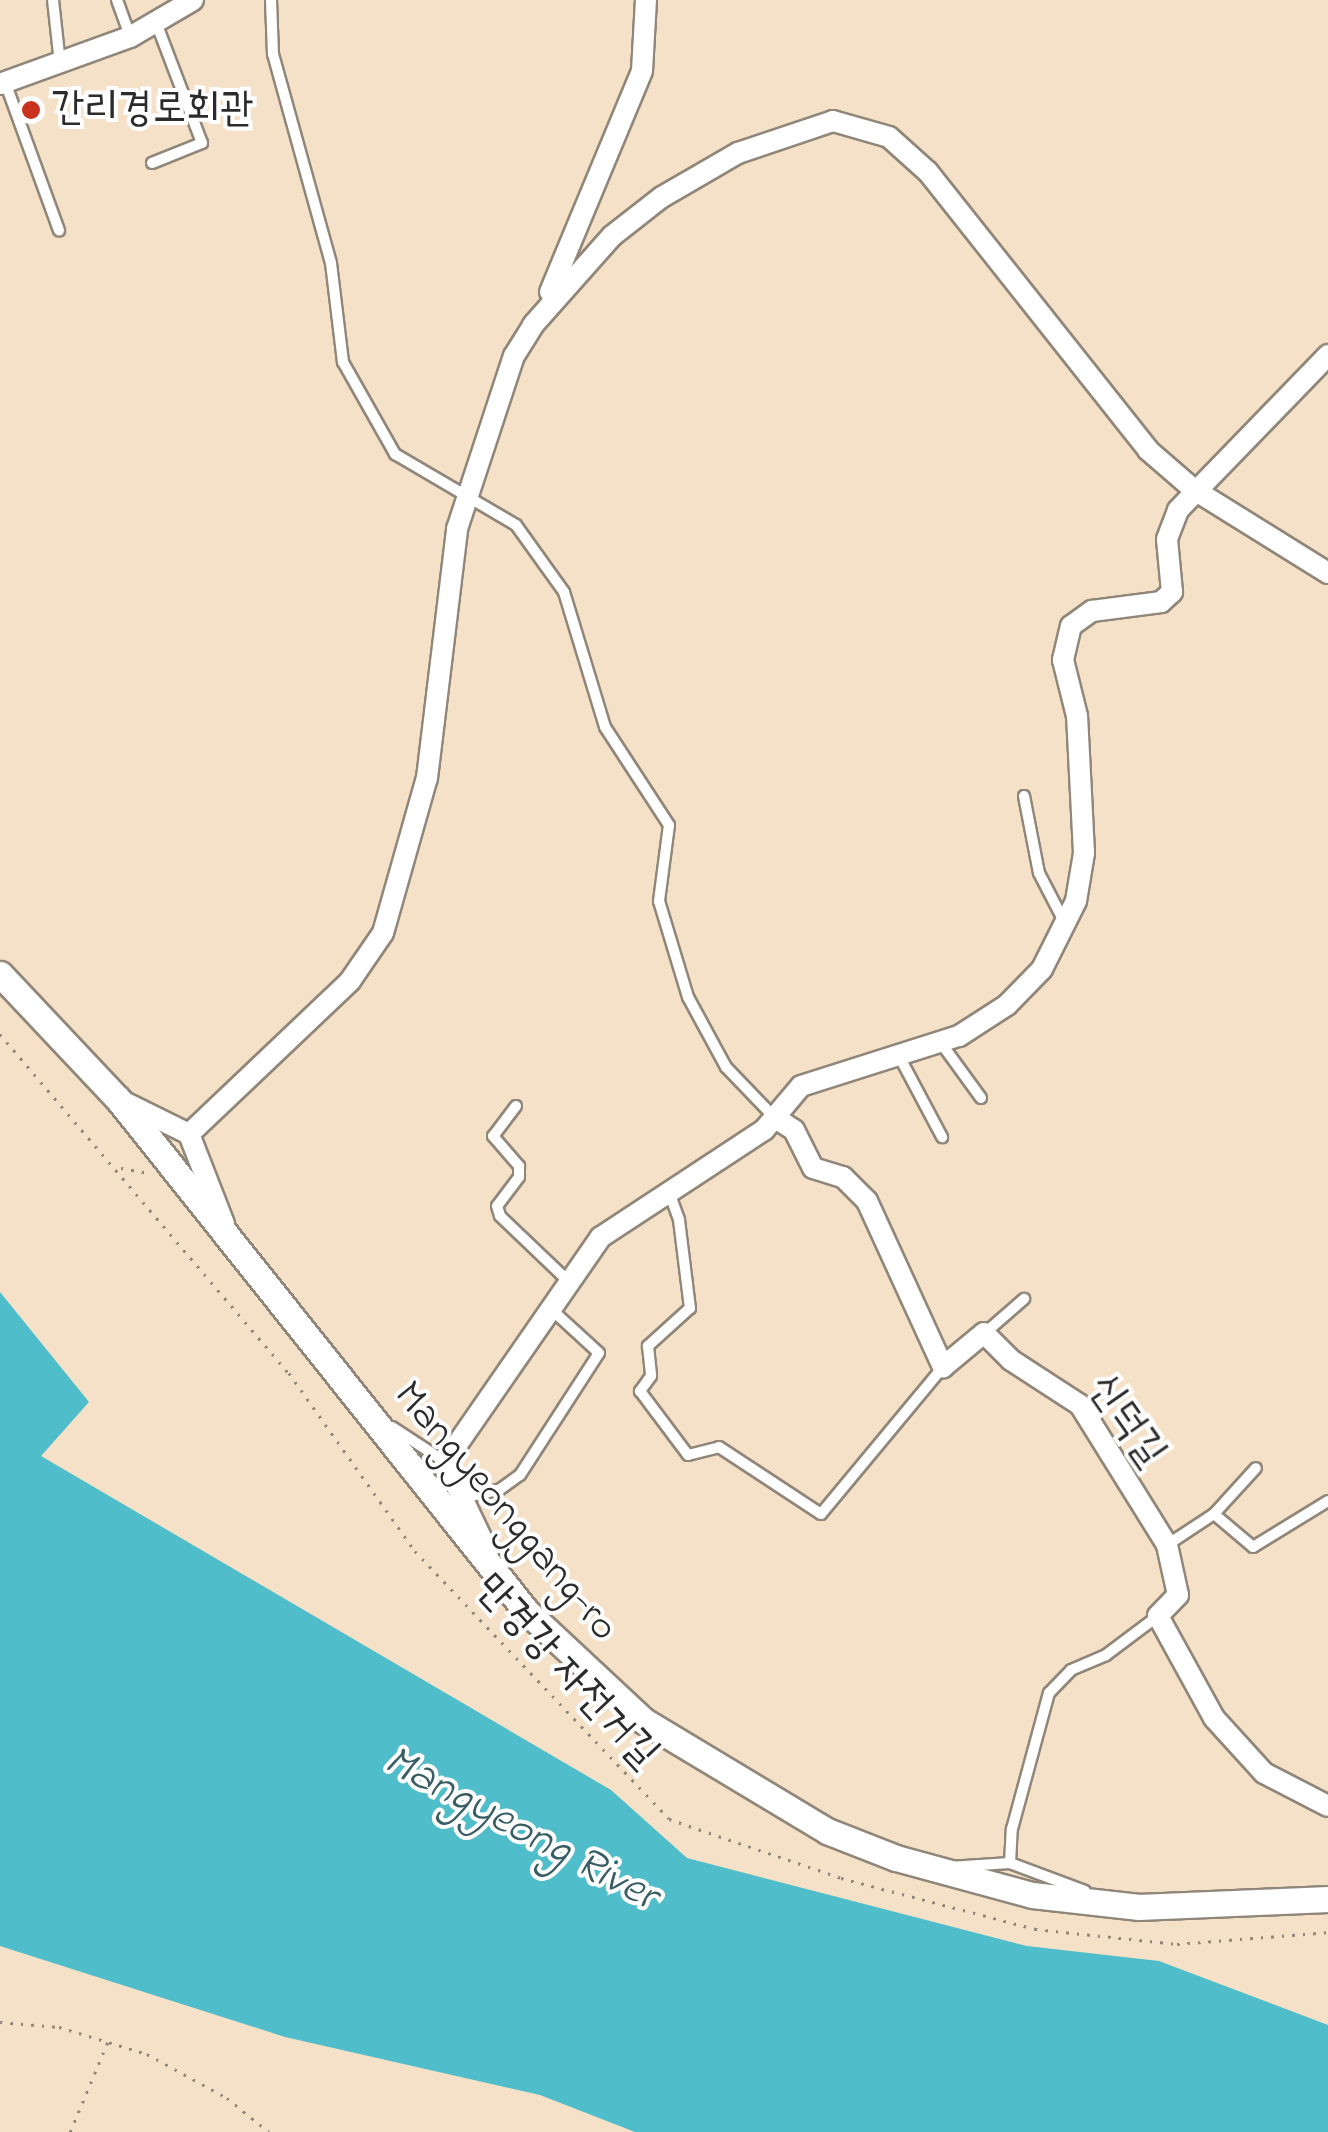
<!DOCTYPE html>
<meta charset="utf-8">
<style>
body{margin:0}
#map{position:relative;width:1328px;height:2132px;overflow:hidden;background:#f5e1c7;font-family:"Indie Flower","Poor Story",sans-serif}
div>[style]{position:absolute}
[style*='--x']{left:calc(var(--x)*1px);top:calc(var(--y)*1px);width:calc(var(--w)*1px);rotate:calc(var(--a)*1deg)}
.water>*{inset:0;background:#50bdca}
.path>*{height:2.5px;margin-top:-1.25px;transform-origin:0;background:repeating-linear-gradient(90deg,#908679 0 2.5px,transparent 0 10.5px)}
.roads{filter:drop-shadow(2px 0 #908679) drop-shadow(-2px 0 #908679) drop-shadow(0 2px #908679) drop-shadow(0 -2px #908679)}
.service>*{height:10px;margin:-5px;padding:0 5px;transform-origin:5px;border-radius:5px;background:#fff}
.minor>*{height:20px;margin:-10px;padding:0 10px;transform-origin:10px;border-radius:10px;background:#fff}
.tertiary>*{height:25px;margin:-12.5px;padding:0 12.5px;transform-origin:12.5px;border-radius:12.5px;background:#fff}
.dots>*{width:28px;height:28px;translate:-50% -50%;box-sizing:border-box;border:5px solid #fff;border-radius:50%}
span{translate:-50% -50%;white-space:nowrap;text-align:center;line-height:1.15;-webkit-text-stroke:8px #fff;paint-order:stroke}
.poi-label{font-size:42px;color:#2b2b2b}
.left{translate:0 -50%;text-align:left}
.street-label{font-size:42px;color:#2b2b2b}
.water-label{font-size:45px;color:#385e63;font-style:italic}
</style>
<div id="map">
<div class="water">
<div style="clip-path:polygon(0 1292px,89px 1402px,41px 1456px,611px 1790px,687px 1858px,1027px 1946px,1159px 1961px,1328px 2025px,1328px 2132px,635px 2132px,540px 2095px,285px 2037px,0 1946px)"></div>
</div>
<div class="path">
<div style="--x:0;--y:1034;--w:445;--a:49.6"></div>
<div style="--x:289;--y:1373;--w:218;--a:54.7"></div>
<div style="--x:415;--y:1551;--w:369;--a:46.5"></div>
<div style="--x:669;--y:1819;--w:182;--a:18.9"></div>
<div style="--x:841;--y:1878;--w:201;--a:14.7"></div>
<div style="--x:1035;--y:1929;--w:143;--a:6"></div>
<div style="--x:1177;--y:1944;--w:151;--a:-4.5"></div>
<div style="--x:121;--y:1168;--w:27;--a:10"></div>
<div style="--x:0;--y:2022;--w:59;--a:4.8"></div>
<div style="--x:59;--y:2027;--w:92;--a:17.1"></div>
<div style="--x:147;--y:2054;--w:91;--a:28.8"></div>
<div style="--x:227;--y:2098;--w:54;--a:39"></div>
<div style="--x:70;--y:2132;--w:99;--a:-67.3"></div>
</div>
<div class="roads">
<div class="service">
<div style="--x:53;--y:0;--w:63;--a:83.7"></div>
<div style="--x:117;--y:0;--w:38;--a:70"></div>
<div style="--x:271;--y:0;--w:54;--a:87.9"></div>
<div style="--x:273;--y:54;--w:217;--a:74.5"></div>
<div style="--x:331;--y:263;--w:100;--a:83.1"></div>
<div style="--x:343;--y:362;--w:106;--a:60.5"></div>
<div style="--x:395;--y:454;--w:140;--a:30.4"></div>
<div style="--x:516;--y:525;--w:82;--a:54.4"></div>
<div style="--x:564;--y:592;--w:141;--a:73.1"></div>
<div style="--x:605;--y:727;--w:117;--a:56.9"></div>
<div style="--x:669;--y:825;--w:77;--a:97.5"></div>
<div style="--x:659;--y:901;--w:100;--a:73.2"></div>
<div style="--x:688;--y:997;--w:80;--a:61.5"></div>
<div style="--x:726;--y:1067;--w:69;--a:46.2"></div>
<div style="--x:5;--y:82;--w:158;--a:70"></div>
<div style="--x:152;--y:163;--w:54;--a:-21.8"></div>
<div style="--x:202;--y:143;--w:126;--a:-110.9"></div>
<div style="--x:1024;--y:796;--w:78;--a:79"></div>
<div style="--x:1039;--y:873;--w:59;--a:62.6"></div>
<div style="--x:941;--y:1043;--w:68;--a:54"></div>
<div style="--x:899;--y:1056;--w:92;--a:62"></div>
<div style="--x:516;--y:1106;--w:38;--a:127"></div>
<div style="--x:493;--y:1136;--w:40;--a:49"></div>
<div style="--x:519;--y:1166;--w:11;--a:90"></div>
<div style="--x:519;--y:1177;--w:36;--a:127"></div>
<div style="--x:497;--y:1206;--w:10;--a:73"></div>
<div style="--x:500;--y:1216;--w:94;--a:43.7"></div>
<div style="--x:669;--y:1192;--w:30;--a:70"></div>
<div style="--x:679;--y:1220;--w:89;--a:82.9"></div>
<div style="--x:690;--y:1308;--w:57;--a:137.9"></div>
<div style="--x:648;--y:1346;--w:30;--a:84"></div>
<div style="--x:651;--y:1376;--w:19;--a:126"></div>
<div style="--x:640;--y:1391;--w:80;--a:53.1"></div>
<div style="--x:688;--y:1455;--w:32;--a:-14"></div>
<div style="--x:719;--y:1447;--w:122;--a:33.3"></div>
<div style="--x:821;--y:1514;--w:191;--a:-50.3"></div>
<div style="--x:985;--y:1333;--w:52;--a:-41.1"></div>
<div style="--x:392;--y:1427;--w:62;--a:33.2"></div>
<div style="--x:463;--y:1498;--w:37;--a:-13"></div>
<div style="--x:499;--y:1490;--w:26;--a:-36"></div>
<div style="--x:520;--y:1475;--w:145;--a:-57.1"></div>
<div style="--x:599;--y:1353;--w:65;--a:-137.5"></div>
<div style="--x:1214;--y:1514;--w:51;--a:40.2"></div>
<div style="--x:1253;--y:1547;--w:88;--a:-31.5"></div>
<div style="--x:1167;--y:1545;--w:56;--a:-33.4"></div>
<div style="--x:1214;--y:1514;--w:62;--a:-47.6"></div>
<div style="--x:1010;--y:1863;--w:34;--a:-87"></div>
<div style="--x:1012;--y:1829;--w:141;--a:-74.8"></div>
<div style="--x:1049;--y:1693;--w:32;--a:-46"></div>
<div style="--x:1071;--y:1670;--w:38;--a:-23"></div>
<div style="--x:1106;--y:1655;--w:65;--a:-36.9"></div>
<div style="--x:949;--y:1867;--w:61;--a:-3.8"></div>
<div style="--x:1010;--y:1863;--w:80;--a:20.5"></div>
</div>
<div class="minor">
<div style="--x:0;--y:84;--w:138;--a:-19.9"></div>
<div style="--x:130;--y:37;--w:73;--a:-30.4"></div>
<div style="--x:550;--y:292;--w:239;--a:-67.4"></div>
<div style="--x:642;--y:71;--w:71;--a:-86.8"></div>
<div style="--x:122;--y:1101;--w:75;--a:26.2"></div>
<div style="--x:189;--y:1134;--w:97;--a:68.7"></div>
<div style="--x:774;--y:1117;--w:24;--a:33"></div>
<div style="--x:794;--y:1130;--w:42;--a:63.4"></div>
<div style="--x:813;--y:1168;--w:31;--a:17"></div>
<div style="--x:843;--y:1177;--w:34;--a:45"></div>
<div style="--x:867;--y:1201;--w:183;--a:65.4"></div>
<div style="--x:943;--y:1367;--w:53;--a:-39.7"></div>
<div style="--x:984;--y:1333;--w:38;--a:45"></div>
<div style="--x:1011;--y:1360;--w:82;--a:33.1"></div>
<div style="--x:1080;--y:1405;--w:165;--a:58.1"></div>
<div style="--x:1167;--y:1545;--w:51;--a:77.6"></div>
<div style="--x:1178;--y:1595;--w:29;--a:134"></div>
<div style="--x:1158;--y:1616;--w:116;--a:61.2"></div>
<div style="--x:1214;--y:1718;--w:74;--a:47.7"></div>
<div style="--x:1264;--y:1773;--w:72;--a:27.3"></div>
<div style="--x:189;--y:1134;--w:222;--a:-43.5"></div>
<div style="--x:350;--y:981;--w:58;--a:-55.5"></div>
<div style="--x:383;--y:933;--w:161;--a:-74.2"></div>
<div style="--x:427;--y:778;--w:251;--a:-83.1"></div>
<div style="--x:457;--y:529;--w:182;--a:-71.8"></div>
<div style="--x:514;--y:356;--w:36;--a:-58"></div>
<div style="--x:533;--y:325;--w:119;--a:-48.4"></div>
<div style="--x:612;--y:236;--w:63;--a:-38"></div>
<div style="--x:662;--y:197;--w:88;--a:-30.1"></div>
<div style="--x:738;--y:153;--w:100;--a:-18.6"></div>
<div style="--x:833;--y:121;--w:58;--a:15.9"></div>
<div style="--x:889;--y:137;--w:52;--a:41.9"></div>
<div style="--x:928;--y:172;--w:355;--a:51.6"></div>
<div style="--x:1148;--y:450;--w:60;--a:40.9"></div>
<div style="--x:1193;--y:489;--w:159;--a:31.9"></div>
<div style="--x:488;--y:1552;--w:100;--a:-115.5"></div>
<div style="--x:445;--y:1462;--w:274;--a:-55.3"></div>
<div style="--x:601;--y:1237;--w:195;--a:-33.3"></div>
<div style="--x:764;--y:1130;--w:57;--a:-49.9"></div>
<div style="--x:801;--y:1086;--w:166;--a:-17.6"></div>
<div style="--x:959;--y:1036;--w:57;--a:-32.9"></div>
<div style="--x:1007;--y:1005;--w:50;--a:-45.8"></div>
<div style="--x:1042;--y:969;--w:76;--a:-63.4"></div>
<div style="--x:1076;--y:901;--w:49;--a:-80.5"></div>
<div style="--x:1084;--y:853;--w:137;--a:-92.9"></div>
<div style="--x:1077;--y:716;--w:58;--a:-104"></div>
<div style="--x:1063;--y:660;--w:35;--a:-77"></div>
<div style="--x:1071;--y:626;--w:26;--a:-36"></div>
<div style="--x:1092;--y:611;--w:70;--a:-7.4"></div>
<div style="--x:1161;--y:602;--w:15;--a:-42"></div>
<div style="--x:1172;--y:592;--w:53;--a:-95.4"></div>
<div style="--x:1167;--y:539;--w:31;--a:-69"></div>
<div style="--x:1178;--y:510;--w:216;--a:-45.9"></div>
</div>
<div class="tertiary">
<div style="--x:0;--y:974;--w:172;--a:46.7"></div>
<div style="--x:118;--y:1099;--w:656;--a:51.44"></div>
<div style="--x:527;--y:1612;--w:160;--a:43"></div>
<div style="--x:644;--y:1721;--w:214;--a:31"></div>
<div style="--x:827;--y:1831;--w:74;--a:21.4"></div>
<div style="--x:896;--y:1858;--w:141;--a:15.2"></div>
<div style="--x:1032;--y:1895;--w:108;--a:6.4"></div>
<div style="--x:1139;--y:1907;--w:189;--a:-2.4"></div>
</div>
</div>
<div class="dots">
<div style="left:31px;top:110px;background:#c8321e"></div>
</div>
<div class="poi-label">
<span class="left" style="left:51px;top:110px">간리경로회관</span>
</div>
<div class="street-label">
<span style="left:1126px;top:1421px;rotate:55deg">신덕길</span>
<span style="left:505px;top:1512px;rotate:50deg">Mangyeonggang-ro</span>
<span style="left:566px;top:1672px;rotate:47deg">만경강 자전거길</span>
</div>
<div class="water-label">
<span style="left:520px;top:1830px;rotate:28deg">Mangyeong River</span>
</div>
</div>
